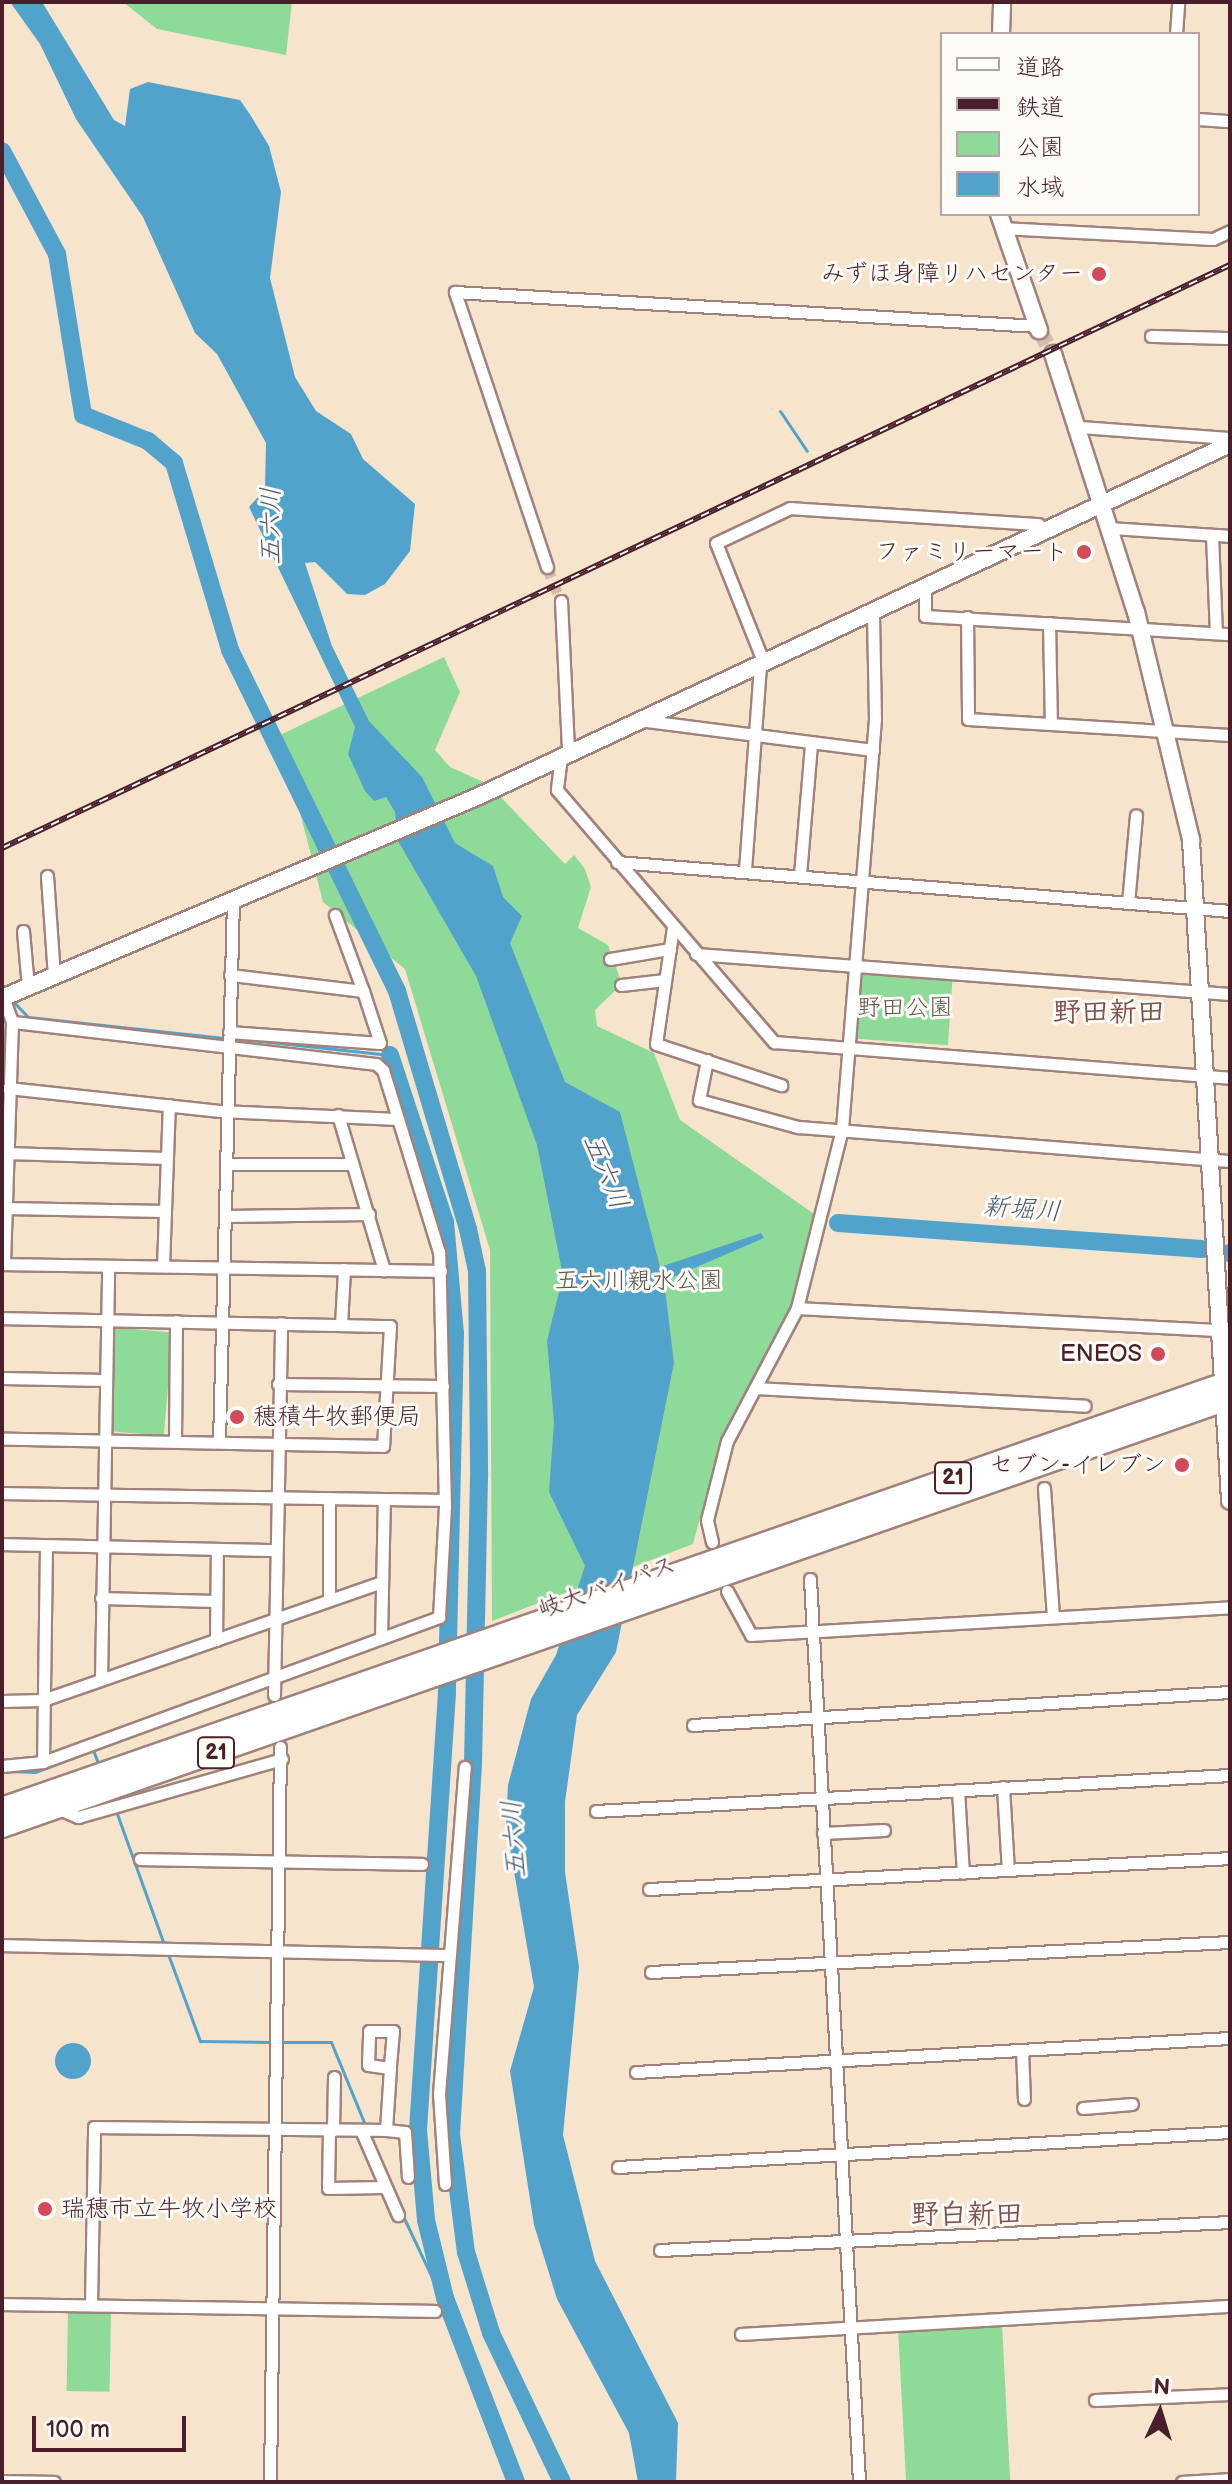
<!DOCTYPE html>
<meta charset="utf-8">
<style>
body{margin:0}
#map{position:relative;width:1232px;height:2484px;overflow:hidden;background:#f7e4cd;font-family:"Balsamiq Sans","Klee One",sans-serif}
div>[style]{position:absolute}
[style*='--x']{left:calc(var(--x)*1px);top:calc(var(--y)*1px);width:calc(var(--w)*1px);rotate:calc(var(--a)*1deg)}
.green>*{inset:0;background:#8edb99;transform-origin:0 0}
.water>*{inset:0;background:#52a3cc}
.round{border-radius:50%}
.stream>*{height:3px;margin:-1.5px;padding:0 1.5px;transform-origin:1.5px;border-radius:1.5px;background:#52a3cc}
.river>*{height:18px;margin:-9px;padding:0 9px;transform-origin:9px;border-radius:9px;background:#52a3cc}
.street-tunnel>*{height:11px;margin-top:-5.5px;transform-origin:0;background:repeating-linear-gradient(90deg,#d4bdad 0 11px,transparent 0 16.5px)}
.secondary-tunnel>*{height:16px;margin-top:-8px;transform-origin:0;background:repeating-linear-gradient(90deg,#d4bdad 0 16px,transparent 0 24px)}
.roads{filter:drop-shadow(2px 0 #a0827c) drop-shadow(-2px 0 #a0827c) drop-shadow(0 2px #a0827c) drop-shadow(0 -2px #a0827c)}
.street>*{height:11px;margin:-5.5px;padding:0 5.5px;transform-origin:5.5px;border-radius:5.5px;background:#fff}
.secondary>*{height:16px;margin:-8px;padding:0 8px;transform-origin:8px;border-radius:8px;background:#fff}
.highway>*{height:20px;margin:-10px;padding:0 10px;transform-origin:10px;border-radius:10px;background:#fff}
.rail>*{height:6px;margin-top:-3px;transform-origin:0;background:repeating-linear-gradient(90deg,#fdfcf7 0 9px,#4a1f2b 0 18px);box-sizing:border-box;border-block:2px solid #4a1f2b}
.dots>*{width:22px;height:22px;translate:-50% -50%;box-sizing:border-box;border:4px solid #fdfcf7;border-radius:50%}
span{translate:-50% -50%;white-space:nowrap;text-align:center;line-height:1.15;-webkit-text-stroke:6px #fdfcf7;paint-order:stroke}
.shield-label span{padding:2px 6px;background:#fdfcf7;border:2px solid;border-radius:6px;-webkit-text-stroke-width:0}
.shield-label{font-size:22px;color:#4a1f2b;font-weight:700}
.poi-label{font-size:24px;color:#4a1f2b}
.right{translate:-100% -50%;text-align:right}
.left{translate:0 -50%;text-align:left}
.park-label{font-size:24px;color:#5e574c}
.street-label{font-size:24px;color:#4a1f2b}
.water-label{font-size:26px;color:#4e5a73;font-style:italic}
.quarter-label{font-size:28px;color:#814f4c;font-weight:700}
.frame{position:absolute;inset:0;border:4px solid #4a1f2b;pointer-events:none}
.legend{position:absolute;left:940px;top:32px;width:260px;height:184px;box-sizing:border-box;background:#fdfcf7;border:2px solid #b5a4a5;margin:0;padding:10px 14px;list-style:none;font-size:24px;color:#4a1f2b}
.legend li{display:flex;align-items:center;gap:16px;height:40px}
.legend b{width:40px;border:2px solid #b5a4a5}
.north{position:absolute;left:1120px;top:2372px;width:80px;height:80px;-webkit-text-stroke:6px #fdfcf7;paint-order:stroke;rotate:4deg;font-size:22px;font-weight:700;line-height:32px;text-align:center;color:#4a1f2b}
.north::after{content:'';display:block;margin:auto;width:28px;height:36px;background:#4a1f2b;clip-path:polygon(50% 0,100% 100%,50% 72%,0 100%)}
.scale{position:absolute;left:32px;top:2416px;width:154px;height:36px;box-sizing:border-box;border:4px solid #4a1f2b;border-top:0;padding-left:10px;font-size:24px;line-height:28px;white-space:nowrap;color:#4a1f2b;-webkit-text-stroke:6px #fdfcf7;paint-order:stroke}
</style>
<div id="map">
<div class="green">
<div style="clip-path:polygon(123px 2px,292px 2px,286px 55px,157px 29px)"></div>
<div style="clip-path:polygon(444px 657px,460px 692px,435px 750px,450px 767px,488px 784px,565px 864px,574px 855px,585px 869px,591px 887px,578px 928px,608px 945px,622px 984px,595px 1010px,597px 1026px,654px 1053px,680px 1120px,817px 1216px,788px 1323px,721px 1441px,693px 1544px,492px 1621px,490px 1250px,405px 969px,323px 902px,280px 735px)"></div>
<div style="left:861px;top:969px;width:92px;height:70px;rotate:4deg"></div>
<div style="left:111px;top:1327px;width:62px;height:104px;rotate:5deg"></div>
<div style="left:68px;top:2310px;width:43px;height:81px;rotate:1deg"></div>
<div style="left:1002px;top:2325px;width:157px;height:104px;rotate:87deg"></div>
</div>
<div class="water">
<div style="clip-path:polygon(10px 2px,42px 2px,114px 120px,125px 126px,130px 89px,148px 82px,240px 100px,251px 116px,269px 146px,281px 192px,270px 278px,295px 377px,316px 411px,351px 434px,363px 459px,415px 504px,410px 551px,385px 584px,365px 595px,347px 594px,315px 562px,305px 563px,332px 646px,369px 721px,422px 777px,455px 843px,493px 866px,503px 897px,522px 916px,510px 943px,565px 1082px,620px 1112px,660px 1267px,761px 1233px,764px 1238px,664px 1281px,674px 1363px,616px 1652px,577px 1715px,565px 1802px,565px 1872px,579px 1967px,563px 2135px,595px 2261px,678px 2423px,676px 2482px,638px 2482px,629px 2433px,557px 2299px,534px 2225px,510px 2071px,534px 1987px,506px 1825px,508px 1785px,531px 1699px,556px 1655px,585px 1566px,549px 1492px,554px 1422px,547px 1341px,563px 1276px,537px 1145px,476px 976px,398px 841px,395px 812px,386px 797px,374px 801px,365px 791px,348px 754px,355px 727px,249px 507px,265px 489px,266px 443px,217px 354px,195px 333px,143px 217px,76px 119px,40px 44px)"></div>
<div class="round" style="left:55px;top:2043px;width:36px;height:36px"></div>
</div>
<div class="stream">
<div style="--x:780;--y:411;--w:48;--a:56"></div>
<div style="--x:12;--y:1000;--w:23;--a:47"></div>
<div style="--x:28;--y:1017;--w:197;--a:6.1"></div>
<div style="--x:232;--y:1038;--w:159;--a:6.1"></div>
<div style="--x:6;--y:1771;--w:29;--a:2"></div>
<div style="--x:35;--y:1772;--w:62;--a:-20.8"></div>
<div style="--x:93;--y:1750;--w:17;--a:69"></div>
<div style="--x:116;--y:1811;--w:145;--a:70.2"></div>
<div style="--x:168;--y:1954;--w:93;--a:69.8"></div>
<div style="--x:200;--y:2041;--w:71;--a:0.8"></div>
<div style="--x:279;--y:2042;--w:52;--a:0"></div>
<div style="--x:331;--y:2042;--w:92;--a:67.6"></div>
<div style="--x:369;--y:2134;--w:21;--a:67"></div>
<div style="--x:403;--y:2216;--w:77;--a:64.8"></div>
<div style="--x:436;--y:2286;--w:6;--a:-9"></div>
</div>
<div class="river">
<div style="--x:2;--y:151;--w:117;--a:61.9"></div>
<div style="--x:57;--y:254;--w:163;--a:80.8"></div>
<div style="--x:83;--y:415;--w:70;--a:21.8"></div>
<div style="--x:148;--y:441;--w:34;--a:40"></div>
<div style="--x:174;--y:463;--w:195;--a:73.3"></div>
<div style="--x:230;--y:650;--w:380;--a:63.9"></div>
<div style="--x:397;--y:991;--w:248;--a:73.4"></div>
<div style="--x:468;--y:1229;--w:43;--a:77.9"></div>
<div style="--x:477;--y:1271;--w:206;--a:89.4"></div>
<div style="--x:479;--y:1477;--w:287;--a:91.2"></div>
<div style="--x:473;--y:1764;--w:371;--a:93.4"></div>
<div style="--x:451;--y:2134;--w:119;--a:82.8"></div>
<div style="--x:466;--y:2252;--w:85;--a:72.8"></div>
<div style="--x:491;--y:2333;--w:165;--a:64.5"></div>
<div style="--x:390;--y:1055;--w:176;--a:71.8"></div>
<div style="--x:445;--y:1222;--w:112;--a:84.9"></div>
<div style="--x:455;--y:1334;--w:359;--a:91.3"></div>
<div style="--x:447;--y:1693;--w:438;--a:93.8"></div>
<div style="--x:418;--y:2130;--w:90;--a:84.9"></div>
<div style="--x:426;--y:2220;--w:80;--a:76.3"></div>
<div style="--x:445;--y:2298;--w:197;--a:68.9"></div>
<div style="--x:838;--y:1223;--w:365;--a:4.1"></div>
<div style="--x:1229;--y:1253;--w:1;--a:0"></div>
</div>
<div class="street-tunnel">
<div style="--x:547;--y:567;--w:37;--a:68"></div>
</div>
<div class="secondary-tunnel">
<div style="--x:1039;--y:330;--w:28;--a:60"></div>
</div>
<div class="roads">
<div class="street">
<div style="--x:1176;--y:34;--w:32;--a:-86"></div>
<div style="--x:1198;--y:119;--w:32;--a:4"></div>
<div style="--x:1001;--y:228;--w:212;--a:3"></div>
<div style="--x:1213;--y:239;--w:19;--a:-25"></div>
<div style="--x:1151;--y:336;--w:79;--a:1.5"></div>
<div style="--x:1079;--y:427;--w:151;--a:4.2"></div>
<div style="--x:1110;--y:528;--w:120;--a:3.8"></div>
<div style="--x:1212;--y:535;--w:98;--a:87.7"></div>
<div style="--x:547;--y:567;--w:290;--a:-108.5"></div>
<div style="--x:455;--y:292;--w:583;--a:3.34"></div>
<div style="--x:925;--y:587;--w:29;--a:90"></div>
<div style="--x:925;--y:616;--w:306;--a:3.4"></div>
<div style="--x:561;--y:601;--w:150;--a:87.3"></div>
<div style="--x:967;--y:617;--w:102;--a:89.4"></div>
<div style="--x:968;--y:719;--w:262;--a:3.5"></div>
<div style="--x:1049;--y:623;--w:101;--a:88.9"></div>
<div style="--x:763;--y:661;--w:127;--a:-111.7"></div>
<div style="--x:716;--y:543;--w:82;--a:-25.3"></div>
<div style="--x:790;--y:508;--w:249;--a:3.7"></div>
<div style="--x:639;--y:720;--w:236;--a:7.3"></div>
<div style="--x:561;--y:756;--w:34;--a:97"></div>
<div style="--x:557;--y:790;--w:333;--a:49.3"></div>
<div style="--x:774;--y:1042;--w:457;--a:4.5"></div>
<div style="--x:617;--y:862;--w:615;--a:4.57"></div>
<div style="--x:745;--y:870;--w:207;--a:-85.8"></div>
<div style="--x:800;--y:875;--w:131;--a:-85.2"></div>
<div style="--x:47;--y:876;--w:100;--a:86"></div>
<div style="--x:1128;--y:903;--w:88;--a:-84.8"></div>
<div style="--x:335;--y:915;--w:81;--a:69.8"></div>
<div style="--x:673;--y:927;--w:118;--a:98.3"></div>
<div style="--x:656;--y:1044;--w:132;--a:18.2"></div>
<div style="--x:23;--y:931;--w:56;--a:84.9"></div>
<div style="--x:696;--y:954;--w:535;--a:4.28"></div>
<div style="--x:610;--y:959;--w:61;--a:-9.5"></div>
<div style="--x:621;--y:985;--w:44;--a:-6.5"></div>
<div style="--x:3;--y:997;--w:27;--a:70"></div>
<div style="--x:12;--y:1022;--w:242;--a:91.9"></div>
<div style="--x:229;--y:1032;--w:151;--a:4.2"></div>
<div style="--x:380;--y:1043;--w:55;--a:-108.1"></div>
<div style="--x:363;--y:991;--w:134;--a:-173.1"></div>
<div style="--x:707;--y:1060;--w:41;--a:101.3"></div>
<div style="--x:699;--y:1100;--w:103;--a:15.3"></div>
<div style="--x:798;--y:1127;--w:433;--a:4.5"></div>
<div style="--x:8;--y:1088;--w:213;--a:6.2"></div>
<div style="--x:220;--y:1111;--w:178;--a:2.6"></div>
<div style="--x:338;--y:1115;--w:162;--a:73.5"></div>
<div style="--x:6;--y:1153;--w:161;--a:1.8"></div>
<div style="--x:226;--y:1164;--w:126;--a:0"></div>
<div style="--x:5;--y:1208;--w:160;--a:1.1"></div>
<div style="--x:225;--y:1216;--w:144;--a:-0.8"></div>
<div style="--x:2;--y:1264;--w:439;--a:0.9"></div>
<div style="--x:163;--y:1266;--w:161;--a:-87.9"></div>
<div style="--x:797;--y:1308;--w:424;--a:3"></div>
<div style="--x:2;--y:1318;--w:388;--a:1.2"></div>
<div style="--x:390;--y:1326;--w:120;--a:93.3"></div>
<div style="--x:383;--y:1446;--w:381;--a:-178.9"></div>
<div style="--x:341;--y:1325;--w:56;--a:-86.9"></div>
<div style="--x:2;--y:1378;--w:103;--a:1.1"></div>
<div style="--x:278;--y:1384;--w:165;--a:0.7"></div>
<div style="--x:756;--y:1388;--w:329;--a:3.1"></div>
<div style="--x:175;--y:1441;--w:120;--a:-89.5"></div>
<div style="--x:219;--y:1442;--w:541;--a:-88.52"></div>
<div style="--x:1044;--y:1488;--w:129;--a:86"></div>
<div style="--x:2;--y:1493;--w:441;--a:0.9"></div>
<div style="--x:712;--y:1542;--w:23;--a:-103"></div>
<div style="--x:707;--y:1520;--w:81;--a:-75.8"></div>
<div style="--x:727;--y:1441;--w:150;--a:-62.2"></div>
<div style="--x:797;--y:1308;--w:185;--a:-75.9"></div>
<div style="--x:842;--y:1129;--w:411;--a:-85.4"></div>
<div style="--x:875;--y:719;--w:107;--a:-91.1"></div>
<div style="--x:2;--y:1544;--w:272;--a:1.3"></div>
<div style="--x:810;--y:1579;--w:904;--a:86.89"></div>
<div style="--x:727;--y:1591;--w:50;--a:61.4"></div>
<div style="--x:751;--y:1635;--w:480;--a:-3.3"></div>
<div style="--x:101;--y:1598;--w:114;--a:1.5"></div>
<div style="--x:329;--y:1599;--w:101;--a:-90"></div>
<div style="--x:381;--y:1638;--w:138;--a:-88.8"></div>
<div style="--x:216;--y:1640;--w:91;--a:-89.4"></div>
<div style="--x:101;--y:1679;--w:413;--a:-89"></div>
<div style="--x:274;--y:1695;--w:372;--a:-88.9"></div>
<div style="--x:2;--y:1701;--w:41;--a:-1.4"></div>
<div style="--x:43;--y:1700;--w:358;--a:-19.2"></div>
<div style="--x:693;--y:1725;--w:538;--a:-3.52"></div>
<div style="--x:43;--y:1762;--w:216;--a:-89.2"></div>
<div style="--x:2;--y:1766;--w:41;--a:-5.6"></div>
<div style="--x:43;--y:1762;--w:422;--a:-20.1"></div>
<div style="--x:439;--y:1617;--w:110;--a:-86.9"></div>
<div style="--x:445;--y:1507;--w:255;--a:-91.3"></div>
<div style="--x:439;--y:1252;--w:190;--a:-107.1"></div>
<div style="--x:383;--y:1070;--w:9;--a:-139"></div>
<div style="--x:376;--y:1064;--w:366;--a:-173.4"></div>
<div style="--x:1003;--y:1787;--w:83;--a:86.6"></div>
<div style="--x:958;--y:1790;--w:83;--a:86.6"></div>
<div style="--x:59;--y:1809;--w:21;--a:23"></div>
<div style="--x:78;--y:1817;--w:212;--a:-15.9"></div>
<div style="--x:596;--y:1811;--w:635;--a:-3.25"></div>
<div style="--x:823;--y:1833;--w:61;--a:-2.8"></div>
<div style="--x:140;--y:1859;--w:282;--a:1"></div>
<div style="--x:649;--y:1889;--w:582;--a:-3.05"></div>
<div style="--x:2;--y:1945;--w:446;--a:1.3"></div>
<div style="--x:651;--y:1972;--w:580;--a:-2.97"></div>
<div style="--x:1022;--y:2050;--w:49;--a:87.7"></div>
<div style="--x:390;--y:2068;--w:22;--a:-172"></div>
<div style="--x:368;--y:2065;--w:34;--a:-88"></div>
<div style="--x:369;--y:2031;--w:24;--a:0"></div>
<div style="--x:393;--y:2031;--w:37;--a:95"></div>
<div style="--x:390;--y:2068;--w:62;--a:93.7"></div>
<div style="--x:386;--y:2130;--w:19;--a:6"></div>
<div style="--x:405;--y:2132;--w:45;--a:86.2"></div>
<div style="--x:636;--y:2072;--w:595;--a:-3.28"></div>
<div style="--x:1083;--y:2108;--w:49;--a:-4.7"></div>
<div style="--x:329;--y:2130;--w:58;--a:91"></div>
<div style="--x:328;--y:2188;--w:56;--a:-1"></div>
<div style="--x:333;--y:2130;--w:53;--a:-88.9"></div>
<div style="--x:361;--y:2130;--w:93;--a:66.5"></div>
<div style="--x:618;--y:2167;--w:613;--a:-3.27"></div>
<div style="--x:445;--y:2184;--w:90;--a:-93.8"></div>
<div style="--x:439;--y:2094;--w:328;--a:-85.5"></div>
<div style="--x:660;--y:2250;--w:571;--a:-2.81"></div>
<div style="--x:2;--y:2304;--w:433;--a:0.9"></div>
<div style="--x:91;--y:2305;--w:178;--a:-89"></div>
<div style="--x:94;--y:2127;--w:292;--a:0.6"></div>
<div style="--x:741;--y:2334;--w:490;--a:-3.3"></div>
<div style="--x:1095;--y:2400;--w:135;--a:-2.5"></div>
<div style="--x:2;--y:2481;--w:52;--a:1.1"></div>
<div style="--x:270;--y:2482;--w:735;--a:-89.22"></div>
<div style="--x:1182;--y:2482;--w:48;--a:-3.6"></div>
</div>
<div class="secondary">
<div style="--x:1001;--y:34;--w:32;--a:-88"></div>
<div style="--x:999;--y:214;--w:123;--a:71"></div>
<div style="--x:1053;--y:354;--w:271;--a:72.2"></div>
<div style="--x:1136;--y:612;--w:235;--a:76.4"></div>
<div style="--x:1191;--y:840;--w:662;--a:86.62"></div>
<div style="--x:2;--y:998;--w:518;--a:-22.95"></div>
<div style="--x:479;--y:796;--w:829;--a:-25.11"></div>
</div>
<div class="highway">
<div style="--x:2;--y:1808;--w:1300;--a:-19.17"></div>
<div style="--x:2;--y:1827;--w:1300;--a:-19.22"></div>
</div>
</div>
<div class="rail">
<div style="--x:2;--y:848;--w:1359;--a:-25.4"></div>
</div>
<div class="dots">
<div style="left:1099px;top:274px;background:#d1495b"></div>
<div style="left:1084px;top:552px;background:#d1495b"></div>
<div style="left:1158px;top:1354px;background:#d1495b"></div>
<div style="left:237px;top:1417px;background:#d1495b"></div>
<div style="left:1182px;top:1465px;background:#d1495b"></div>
<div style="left:45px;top:2209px;background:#d1495b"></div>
</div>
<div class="shield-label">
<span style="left:953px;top:1478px">21</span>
<span style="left:216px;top:1753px">21</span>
</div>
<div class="poi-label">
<span class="right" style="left:1083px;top:274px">みずほ身障リハセンター</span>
<span class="right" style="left:1068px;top:552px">ファミリーマート</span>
<span class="right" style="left:1142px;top:1354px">ENEOS</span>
<span class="left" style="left:253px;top:1417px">穂積牛牧郵便局</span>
<span class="right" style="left:1166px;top:1465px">セブン-イレブン</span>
<span class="left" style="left:61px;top:2209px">瑞穂市立牛牧小学校</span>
</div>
<div class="park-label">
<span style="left:905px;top:1008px">野田公園</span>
<span style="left:639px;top:1281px">五六川親水公園</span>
</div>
<div class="street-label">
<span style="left:607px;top:1587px;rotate:-19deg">岐大バイパス</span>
</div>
<div class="water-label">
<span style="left:272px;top:526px;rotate:-90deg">五六川</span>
<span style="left:605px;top:1172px;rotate:68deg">五六川</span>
<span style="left:1022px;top:1210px;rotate:4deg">新堀川</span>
<span style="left:515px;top:1839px;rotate:-94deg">五六川</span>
</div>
<div class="quarter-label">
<span style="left:1109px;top:1013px">野田新田</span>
<span style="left:967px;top:2215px">野白新田</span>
</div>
<div class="frame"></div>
<ul class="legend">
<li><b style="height:10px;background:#fff"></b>道路</li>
<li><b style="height:10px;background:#4a1f2b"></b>鉄道</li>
<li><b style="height:22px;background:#8edb99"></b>公園</li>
<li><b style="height:22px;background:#52a3cc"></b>水域</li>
</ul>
<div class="north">N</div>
<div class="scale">100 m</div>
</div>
